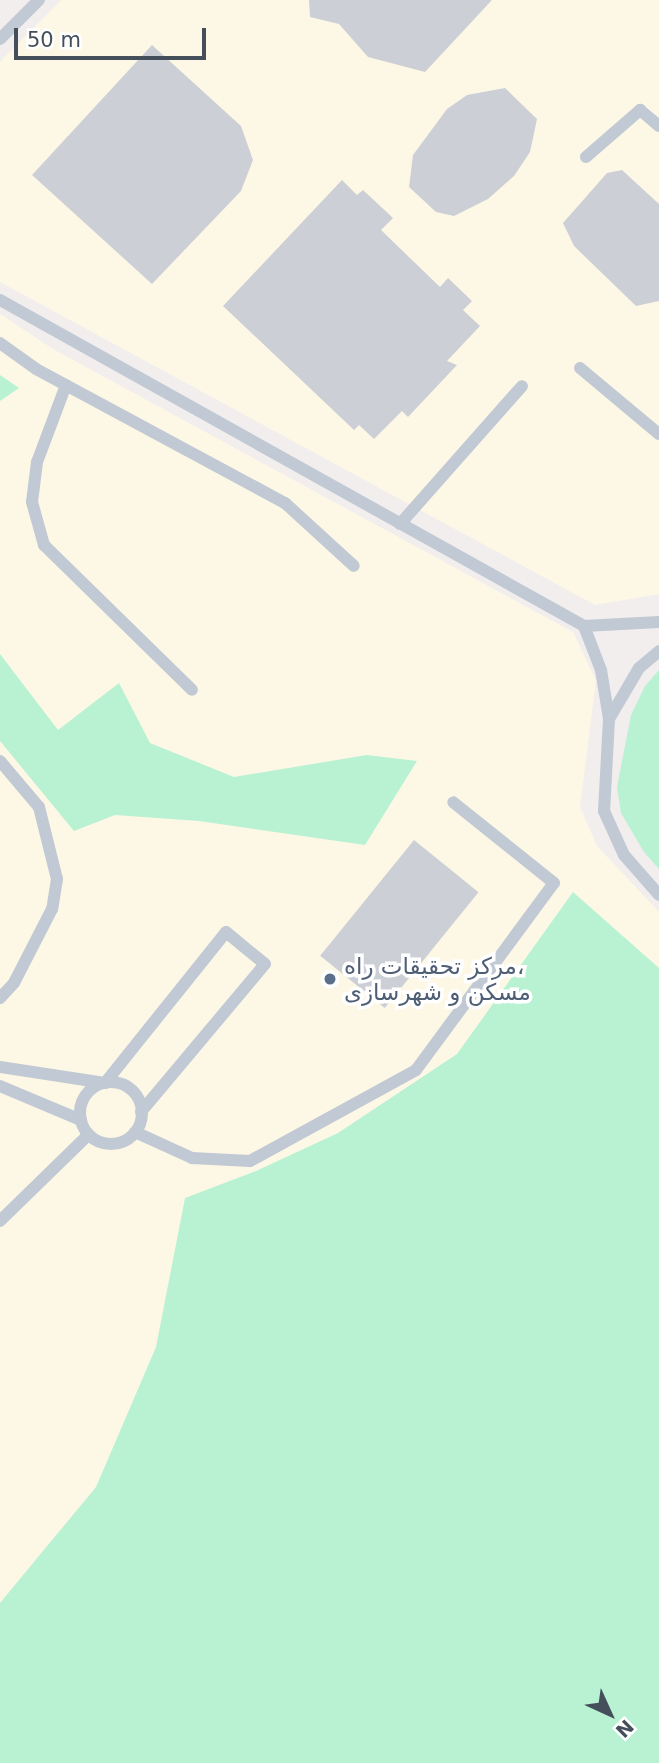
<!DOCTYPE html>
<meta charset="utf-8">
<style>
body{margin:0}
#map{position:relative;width:659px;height:1763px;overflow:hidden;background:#f1eeed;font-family:"DejaVu Sans","Noto Naskh Arabic",sans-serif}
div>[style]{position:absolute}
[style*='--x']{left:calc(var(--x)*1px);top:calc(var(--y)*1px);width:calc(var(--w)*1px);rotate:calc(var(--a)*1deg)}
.commercial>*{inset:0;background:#fdf8e5}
.green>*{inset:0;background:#b9f1d3}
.building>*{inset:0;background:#cccfd6;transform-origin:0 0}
.lane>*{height:12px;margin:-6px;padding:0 6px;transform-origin:6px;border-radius:6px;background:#c0c9d4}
.lane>.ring{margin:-6px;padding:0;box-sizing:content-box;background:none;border:12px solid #c0c9d4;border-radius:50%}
.dots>*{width:19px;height:19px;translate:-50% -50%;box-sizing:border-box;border:4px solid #fff;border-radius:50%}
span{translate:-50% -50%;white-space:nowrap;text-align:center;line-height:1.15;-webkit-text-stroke:7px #fff;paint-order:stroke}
.service-label{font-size:23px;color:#4e5e75}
.left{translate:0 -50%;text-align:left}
.north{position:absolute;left:575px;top:1679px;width:70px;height:70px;-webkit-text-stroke:5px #fff;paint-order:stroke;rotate:135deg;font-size:19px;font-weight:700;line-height:28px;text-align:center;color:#454f5c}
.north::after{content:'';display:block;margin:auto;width:24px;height:32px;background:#454f5c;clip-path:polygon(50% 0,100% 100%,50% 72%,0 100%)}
.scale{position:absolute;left:14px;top:28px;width:192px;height:32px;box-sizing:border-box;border:4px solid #454f5c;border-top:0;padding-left:9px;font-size:21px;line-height:24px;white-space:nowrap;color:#454f5c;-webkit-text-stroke:5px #fff;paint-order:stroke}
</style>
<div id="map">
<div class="commercial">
<div style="clip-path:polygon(61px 0,659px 0,659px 594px,595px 605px,0 282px,0 62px)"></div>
<div style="clip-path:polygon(0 314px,53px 349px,573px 632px,596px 681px,580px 807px,597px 846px,659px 912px,659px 1045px,430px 1086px,0 1603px)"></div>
</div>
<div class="green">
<div style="clip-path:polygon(0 375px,19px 388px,0 401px)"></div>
<div style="clip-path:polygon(0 654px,58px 730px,119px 683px,150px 743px,234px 777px,367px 755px,417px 761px,365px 845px,199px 821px,115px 815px,74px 831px,0 741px)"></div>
<div style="clip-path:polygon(659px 670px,659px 869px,644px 852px,621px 813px,617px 787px,631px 715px,645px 686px)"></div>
<div style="clip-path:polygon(573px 892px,659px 968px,659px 1763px,0 1763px,0 1603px,96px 1487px,156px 1347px,185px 1198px,256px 1171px,338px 1133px,457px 1054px)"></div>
</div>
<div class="building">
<div style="clip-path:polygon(309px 0,492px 0,425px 72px,368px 57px,339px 24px,310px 17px)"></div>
<div style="clip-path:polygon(152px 45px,241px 126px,253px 160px,241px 191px,152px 284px,32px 175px)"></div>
<div style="clip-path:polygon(505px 88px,537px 119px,530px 152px,514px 176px,488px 199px,454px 216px,436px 212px,409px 187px,413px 155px,447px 109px,467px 95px)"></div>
<div style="clip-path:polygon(622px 170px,659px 204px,659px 301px,636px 306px,574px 246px,563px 223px,607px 173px)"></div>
<div style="clip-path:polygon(342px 180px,357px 195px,363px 190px,393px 218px,381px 230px,440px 287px,448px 278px,472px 301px,463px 310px,480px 326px,447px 361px,457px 365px,408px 417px,402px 411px,374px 439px,359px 425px,354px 430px,223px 306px)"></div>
<div style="left:414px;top:840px;width:83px;height:149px;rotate:39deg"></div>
</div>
<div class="lane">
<div style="--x:0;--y:39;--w:55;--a:-45"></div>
<div style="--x:586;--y:157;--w:72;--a:-41"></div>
<div style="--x:640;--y:110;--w:25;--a:40"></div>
<div style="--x:0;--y:300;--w:669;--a:29.17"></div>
<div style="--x:584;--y:626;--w:75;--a:-3.1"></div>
<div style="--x:0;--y:343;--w:44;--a:35.8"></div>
<div style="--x:36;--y:369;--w:283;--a:28.3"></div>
<div style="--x:285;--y:503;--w:93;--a:42.4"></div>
<div style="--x:580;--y:368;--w:103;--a:39.9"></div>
<div style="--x:66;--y:385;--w:82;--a:110.6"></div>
<div style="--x:37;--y:462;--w:40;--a:97.1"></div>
<div style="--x:32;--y:502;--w:45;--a:74.4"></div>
<div style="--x:44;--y:545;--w:207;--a:44.4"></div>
<div style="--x:400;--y:524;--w:184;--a:-48.5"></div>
<div style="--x:584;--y:626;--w:47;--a:68.9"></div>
<div style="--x:601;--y:670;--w:50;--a:80.7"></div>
<div style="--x:609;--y:719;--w:92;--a:93.1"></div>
<div style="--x:604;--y:811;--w:48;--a:65.6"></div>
<div style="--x:624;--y:855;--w:53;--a:48.8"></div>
<div style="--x:609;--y:719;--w:59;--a:-59.5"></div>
<div style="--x:639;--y:668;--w:26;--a:-40"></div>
<div style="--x:0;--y:761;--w:60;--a:49.7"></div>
<div style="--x:39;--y:807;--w:74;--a:76"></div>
<div style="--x:57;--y:879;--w:30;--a:99"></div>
<div style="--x:52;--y:909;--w:83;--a:117.2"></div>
<div style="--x:14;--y:983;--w:21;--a:133"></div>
<div style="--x:0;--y:1067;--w:106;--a:8.7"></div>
<div style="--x:105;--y:1083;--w:193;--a:-51.3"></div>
<div style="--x:226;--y:932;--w:50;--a:39.4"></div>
<div style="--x:265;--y:964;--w:193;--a:130"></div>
<div class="ring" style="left:80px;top:1082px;width:50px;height:50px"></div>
<div style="--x:0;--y:1086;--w:88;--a:22.8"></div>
<div style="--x:135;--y:1132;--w:63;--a:24.5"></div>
<div style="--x:192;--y:1158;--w:58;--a:3"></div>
<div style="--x:250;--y:1161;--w:189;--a:-28.7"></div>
<div style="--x:416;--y:1070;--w:232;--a:-53.6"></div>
<div style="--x:554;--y:883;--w:129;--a:-141.3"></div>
<div style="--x:0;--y:1221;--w:124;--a:-44.3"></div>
</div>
<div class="dots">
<div style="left:330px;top:979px;background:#5c6f8a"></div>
</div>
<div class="service-label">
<span class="left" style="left:344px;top:979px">مرکز تحقیقات راه،<br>مسکن و شهرسازی</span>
</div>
<div class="north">N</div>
<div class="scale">50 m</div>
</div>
